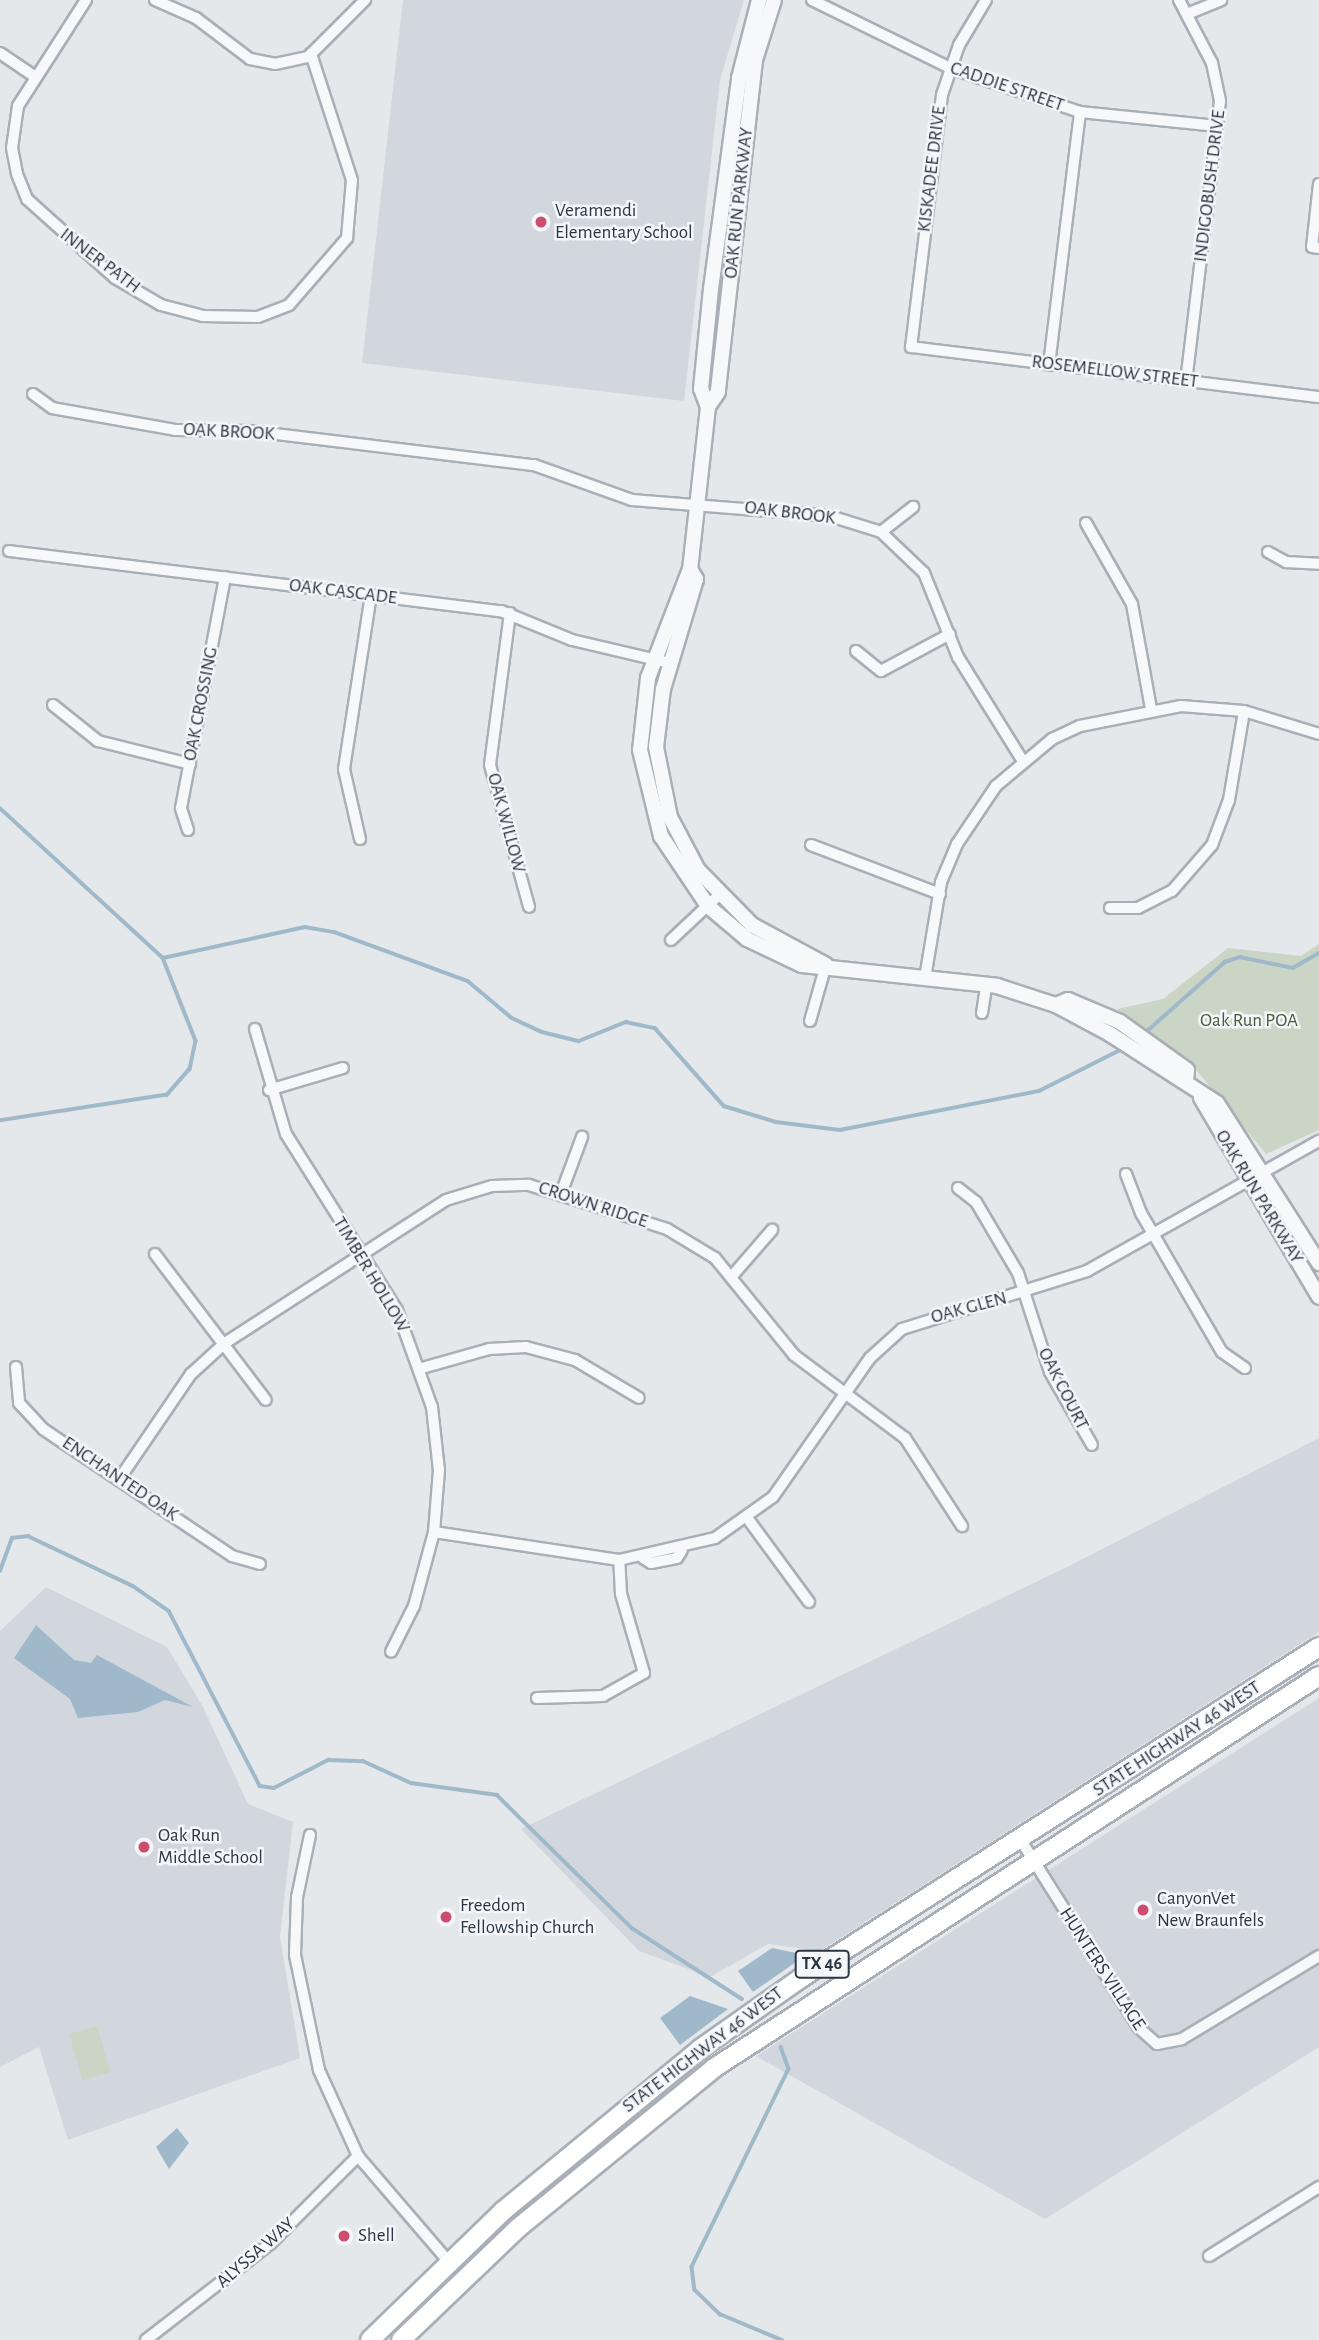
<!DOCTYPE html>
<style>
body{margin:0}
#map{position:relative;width:1319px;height:2340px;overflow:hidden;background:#e4e8eb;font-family:"Alegreya Sans",sans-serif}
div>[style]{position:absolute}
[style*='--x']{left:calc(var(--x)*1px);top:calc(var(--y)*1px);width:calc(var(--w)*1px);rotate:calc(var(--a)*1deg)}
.built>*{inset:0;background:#d2d7dd}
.green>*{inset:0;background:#cbd5c5;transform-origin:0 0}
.water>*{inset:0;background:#a0b9ca}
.stream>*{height:3.5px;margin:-1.75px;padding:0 1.75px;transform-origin:1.75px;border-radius:1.75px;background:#a0b9ca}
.roads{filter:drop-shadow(2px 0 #a9afb6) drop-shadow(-2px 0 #a9afb6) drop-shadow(0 2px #a9afb6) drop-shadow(0 -2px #a9afb6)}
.minor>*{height:10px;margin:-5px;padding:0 5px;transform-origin:5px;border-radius:5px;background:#f7f8fa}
.tertiary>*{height:14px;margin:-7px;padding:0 7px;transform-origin:7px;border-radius:7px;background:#f7f8fa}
.primary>*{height:18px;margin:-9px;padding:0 9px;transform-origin:9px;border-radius:9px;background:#fff}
.dots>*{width:19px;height:19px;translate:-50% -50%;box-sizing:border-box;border:4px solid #f4f6f9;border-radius:50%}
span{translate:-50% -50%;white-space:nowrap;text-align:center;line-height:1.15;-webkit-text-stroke:5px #f4f6f9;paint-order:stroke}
.shield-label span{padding:2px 5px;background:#f4f6f9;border:2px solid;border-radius:5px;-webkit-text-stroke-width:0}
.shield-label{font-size:18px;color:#2c3744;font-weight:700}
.street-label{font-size:19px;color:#2c3744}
.poi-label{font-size:19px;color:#2c3744}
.left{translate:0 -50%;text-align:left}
.park-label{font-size:19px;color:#455f39}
</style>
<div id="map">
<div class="built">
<div style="clip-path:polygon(403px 0,744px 0,720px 80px,684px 401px,362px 363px)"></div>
<div style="clip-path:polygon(1319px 1438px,1319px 1632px,820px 1951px,768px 1944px,710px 1977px,639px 1951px,521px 1829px,1071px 1565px)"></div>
<div style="clip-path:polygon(46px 1587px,167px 1647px,202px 1705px,248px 1804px,293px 1822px,280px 1937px,300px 2058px,68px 2140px,39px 2047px,0 2067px,0 1631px)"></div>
<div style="clip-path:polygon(1319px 1698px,1319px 2047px,1045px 2219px,756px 2056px)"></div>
</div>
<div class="green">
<div style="clip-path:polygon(1319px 944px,1319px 1130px,1266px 1154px,1192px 1065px,1117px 1009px,1163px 999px,1228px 948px,1301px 956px)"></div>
<div style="left:97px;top:2026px;width:48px;height:29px;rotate:74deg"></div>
</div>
<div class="water">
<div style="clip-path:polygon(36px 1625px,74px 1660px,91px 1663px,97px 1655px,193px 1707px,165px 1700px,138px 1712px,78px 1718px,70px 1699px,14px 1658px)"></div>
<div style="clip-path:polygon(772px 1948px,806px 1955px,753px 1992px,738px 1971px)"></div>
<div style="clip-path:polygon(690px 1996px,728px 2009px,680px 2045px,660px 2018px)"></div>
<div style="clip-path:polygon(177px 2128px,189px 2143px,169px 2169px,156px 2147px)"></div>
</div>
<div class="stream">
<div style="--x:0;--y:808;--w:222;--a:42.6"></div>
<div style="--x:163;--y:958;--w:89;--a:68.3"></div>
<div style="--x:196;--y:1041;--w:29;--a:102"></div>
<div style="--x:190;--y:1069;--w:35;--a:131"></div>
<div style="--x:167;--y:1095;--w:169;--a:171.2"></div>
<div style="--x:163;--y:958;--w:145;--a:-12.3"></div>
<div style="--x:305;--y:927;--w:29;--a:10"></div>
<div style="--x:334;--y:932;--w:143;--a:20.1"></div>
<div style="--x:468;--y:981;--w:57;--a:40.1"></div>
<div style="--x:512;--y:1018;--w:33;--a:25"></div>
<div style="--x:542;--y:1032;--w:38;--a:14"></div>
<div style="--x:579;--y:1041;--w:51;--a:-22"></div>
<div style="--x:626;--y:1022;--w:30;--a:12"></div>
<div style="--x:655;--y:1028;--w:104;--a:48.5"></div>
<div style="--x:724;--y:1106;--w:54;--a:17.1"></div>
<div style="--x:776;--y:1122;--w:64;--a:7.1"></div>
<div style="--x:840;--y:1130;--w:203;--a:-11.1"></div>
<div style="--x:1039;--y:1091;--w:95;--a:-26.8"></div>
<div style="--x:1145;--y:1033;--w:107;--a:-41.6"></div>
<div style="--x:1225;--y:962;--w:16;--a:-18"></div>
<div style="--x:1240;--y:957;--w:54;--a:11.7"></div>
<div style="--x:1293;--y:968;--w:30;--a:-30"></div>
<div style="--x:0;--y:1571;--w:35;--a:-70"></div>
<div style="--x:12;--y:1538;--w:16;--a:-7"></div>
<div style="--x:28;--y:1536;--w:116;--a:25.5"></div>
<div style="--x:133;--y:1586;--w:44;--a:34.8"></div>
<div style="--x:169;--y:1611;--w:197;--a:62.5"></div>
<div style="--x:260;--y:1786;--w:14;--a:8"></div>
<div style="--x:274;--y:1788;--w:61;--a:-27.4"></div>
<div style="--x:328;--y:1760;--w:35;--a:2"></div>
<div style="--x:363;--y:1761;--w:53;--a:24.6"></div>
<div style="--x:411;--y:1783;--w:87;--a:7.9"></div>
<div style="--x:497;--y:1795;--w:190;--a:44.6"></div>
<div style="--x:632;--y:1928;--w:131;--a:32.8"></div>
<div style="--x:781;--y:2047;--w:23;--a:70"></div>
<div style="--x:789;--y:2069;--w:220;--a:116.1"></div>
<div style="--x:692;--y:2267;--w:23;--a:83"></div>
<div style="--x:695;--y:2290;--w:35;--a:44"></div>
<div style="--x:720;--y:2314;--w:67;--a:22.8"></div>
</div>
<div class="roads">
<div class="minor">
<div style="--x:86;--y:0;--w:126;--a:122.7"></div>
<div style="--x:18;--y:106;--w:42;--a:98.1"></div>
<div style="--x:12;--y:148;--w:26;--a:79"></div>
<div style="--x:17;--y:174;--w:27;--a:68"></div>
<div style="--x:27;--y:199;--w:118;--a:41.9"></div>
<div style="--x:115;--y:278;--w:53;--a:30.4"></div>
<div style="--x:161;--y:305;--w:43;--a:14.7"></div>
<div style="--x:203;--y:316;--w:55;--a:1"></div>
<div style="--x:258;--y:317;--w:33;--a:-21"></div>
<div style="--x:289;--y:305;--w:89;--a:-49.1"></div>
<div style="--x:347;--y:238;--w:58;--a:-85.1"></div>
<div style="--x:352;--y:180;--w:133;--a:-108"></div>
<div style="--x:155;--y:0;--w:45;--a:23.7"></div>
<div style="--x:196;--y:18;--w:68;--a:37.2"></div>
<div style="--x:250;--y:59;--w:25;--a:11"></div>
<div style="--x:275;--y:64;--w:34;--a:-12"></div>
<div style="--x:308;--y:57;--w:81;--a:-45"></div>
<div style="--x:812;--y:0;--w:154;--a:26.2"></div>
<div style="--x:950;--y:68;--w:137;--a:18.7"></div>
<div style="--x:1080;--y:112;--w:138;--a:5.8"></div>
<div style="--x:986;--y:0;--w:52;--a:121"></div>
<div style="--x:959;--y:45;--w:53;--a:108.8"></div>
<div style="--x:942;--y:95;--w:254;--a:97"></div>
<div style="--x:911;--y:347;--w:411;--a:7"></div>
<div style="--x:1179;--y:0;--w:71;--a:62.4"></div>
<div style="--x:1212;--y:63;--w:39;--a:78"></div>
<div style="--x:1220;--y:101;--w:281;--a:96.9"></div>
<div style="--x:1187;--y:14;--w:37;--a:-22"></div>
<div style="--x:0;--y:53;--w:41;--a:34.1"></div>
<div style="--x:1319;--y:184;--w:63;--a:96.3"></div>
<div style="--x:1312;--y:247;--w:7;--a:8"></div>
<div style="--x:1049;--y:365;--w:255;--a:-83"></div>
<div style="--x:33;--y:394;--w:24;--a:36"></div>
<div style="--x:52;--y:408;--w:125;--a:10.1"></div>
<div style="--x:175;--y:430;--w:76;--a:0.8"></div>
<div style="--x:251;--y:431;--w:285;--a:6.9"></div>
<div style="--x:534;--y:465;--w:104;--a:19.7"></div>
<div style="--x:632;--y:500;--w:199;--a:4.6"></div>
<div style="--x:830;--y:516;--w:53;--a:17.4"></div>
<div style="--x:881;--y:532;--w:59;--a:43.6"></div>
<div style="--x:924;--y:573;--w:91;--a:68"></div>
<div style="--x:958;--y:657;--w:121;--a:58.1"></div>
<div style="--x:1086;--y:523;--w:93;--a:60.4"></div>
<div style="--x:1132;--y:604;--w:107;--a:79.7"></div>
<div style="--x:881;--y:532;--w:41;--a:-38"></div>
<div style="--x:9;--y:551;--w:496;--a:7"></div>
<div style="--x:501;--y:611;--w:77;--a:22.2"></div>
<div style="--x:572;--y:640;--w:101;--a:13.2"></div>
<div style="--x:1268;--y:552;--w:21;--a:29"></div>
<div style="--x:1286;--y:562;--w:33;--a:3"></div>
<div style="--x:510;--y:613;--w:153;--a:97.5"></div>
<div style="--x:490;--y:765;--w:147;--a:74.6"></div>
<div style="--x:856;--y:651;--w:32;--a:39"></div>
<div style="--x:881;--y:671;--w:78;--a:-28.2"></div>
<div style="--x:53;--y:705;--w:58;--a:38.7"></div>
<div style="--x:98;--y:741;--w:95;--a:14"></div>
<div style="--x:188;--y:830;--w:23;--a:-108"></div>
<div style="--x:181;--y:808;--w:235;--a:-79.2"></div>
<div style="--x:360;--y:839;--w:72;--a:-102.9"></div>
<div style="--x:344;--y:769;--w:176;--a:-81.2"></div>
<div style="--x:811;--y:845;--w:138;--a:20.8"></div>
<div style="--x:1110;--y:908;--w:28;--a:0"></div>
<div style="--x:1138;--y:908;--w:38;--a:-27"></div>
<div style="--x:1172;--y:891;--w:61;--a:-49"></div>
<div style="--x:1212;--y:845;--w:48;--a:-69.3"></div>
<div style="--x:1229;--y:800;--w:90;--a:-80.4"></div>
<div style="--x:671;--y:940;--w:66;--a:-43.2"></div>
<div style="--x:925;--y:978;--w:97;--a:-80.5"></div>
<div style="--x:941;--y:882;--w:41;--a:-67.2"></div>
<div style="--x:957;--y:844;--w:70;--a:-56.1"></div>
<div style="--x:996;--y:786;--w:73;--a:-40"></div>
<div style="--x:1052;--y:739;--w:31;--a:-25"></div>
<div style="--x:1080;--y:726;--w:103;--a:-11.2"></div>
<div style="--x:1181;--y:706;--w:63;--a:4.5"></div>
<div style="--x:1244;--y:711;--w:78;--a:17"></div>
<div style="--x:982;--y:1013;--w:30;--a:-81"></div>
<div style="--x:810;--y:1021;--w:58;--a:-74.1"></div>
<div style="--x:255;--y:1029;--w:109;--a:73.6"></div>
<div style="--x:286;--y:1134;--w:208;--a:57.8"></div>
<div style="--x:397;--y:1310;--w:103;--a:70.2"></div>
<div style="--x:432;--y:1407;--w:63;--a:83.7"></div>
<div style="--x:439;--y:1470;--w:62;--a:94.6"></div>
<div style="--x:434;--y:1532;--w:77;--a:105.1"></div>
<div style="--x:414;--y:1606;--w:51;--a:116.6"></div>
<div style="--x:269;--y:1090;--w:77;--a:-16.6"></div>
<div style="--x:1126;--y:1174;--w:42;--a:69"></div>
<div style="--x:1141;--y:1213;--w:161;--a:59.8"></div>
<div style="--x:1222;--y:1352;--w:28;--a:35"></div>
<div style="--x:958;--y:1188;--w:23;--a:38"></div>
<div style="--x:976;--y:1202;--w:82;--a:59.4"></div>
<div style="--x:1018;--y:1273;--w:104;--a:72.1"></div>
<div style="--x:1050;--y:1372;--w:84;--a:60.1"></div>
<div style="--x:562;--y:1191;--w:58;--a:-69.7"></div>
<div style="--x:155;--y:1254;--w:183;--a:52.8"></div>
<div style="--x:733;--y:1275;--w:60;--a:-49.1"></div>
<div style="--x:16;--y:1367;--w:36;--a:85"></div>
<div style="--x:19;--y:1403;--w:35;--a:47"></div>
<div style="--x:43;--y:1429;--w:228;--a:33.9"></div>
<div style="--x:232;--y:1556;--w:29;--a:16"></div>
<div style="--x:422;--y:1368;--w:70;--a:-15.8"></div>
<div style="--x:489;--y:1349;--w:37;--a:-3"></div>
<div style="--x:526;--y:1347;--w:51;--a:14.9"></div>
<div style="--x:575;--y:1360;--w:74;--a:30.7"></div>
<div style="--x:120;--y:1478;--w:126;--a:-55.7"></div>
<div style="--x:191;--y:1374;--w:46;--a:-42.4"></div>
<div style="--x:225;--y:1343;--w:263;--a:-32.9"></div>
<div style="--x:446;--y:1200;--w:48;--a:-16.9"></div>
<div style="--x:492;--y:1186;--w:37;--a:-2"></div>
<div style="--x:529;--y:1185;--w:145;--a:17.7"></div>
<div style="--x:667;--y:1229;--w:56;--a:31.1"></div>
<div style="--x:715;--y:1258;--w:125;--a:50.8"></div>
<div style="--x:794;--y:1355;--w:139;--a:36.8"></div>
<div style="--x:905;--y:1438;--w:105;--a:57.1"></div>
<div style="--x:748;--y:1519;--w:103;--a:53.7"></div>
<div style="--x:434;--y:1532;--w:187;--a:8.6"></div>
<div style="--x:619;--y:1560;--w:98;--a:-12.9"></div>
<div style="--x:715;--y:1538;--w:71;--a:-35.3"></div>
<div style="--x:773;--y:1497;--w:169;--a:-55.1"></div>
<div style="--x:870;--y:1358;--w:43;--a:-42.2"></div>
<div style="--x:902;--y:1329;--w:194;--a:-17.4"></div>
<div style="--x:1087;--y:1271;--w:266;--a:-29.3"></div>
<div style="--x:643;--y:1558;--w:9;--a:32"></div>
<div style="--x:651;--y:1563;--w:26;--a:-11"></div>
<div style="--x:677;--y:1558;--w:9;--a:-58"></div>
<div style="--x:537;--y:1698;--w:66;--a:-1.7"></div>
<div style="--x:603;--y:1696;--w:47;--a:-29.3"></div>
<div style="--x:644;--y:1673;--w:82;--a:-106.2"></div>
<div style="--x:621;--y:1594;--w:34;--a:-93"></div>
<div style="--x:310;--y:1835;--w:63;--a:101.8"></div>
<div style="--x:297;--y:1897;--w:58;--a:92"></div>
<div style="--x:295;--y:1955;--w:117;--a:78.2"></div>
<div style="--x:319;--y:2070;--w:94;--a:65.6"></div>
<div style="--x:358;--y:2156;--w:140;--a:49.4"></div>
<div style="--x:1020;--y:1839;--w:223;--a:57.8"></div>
<div style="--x:1139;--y:2028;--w:24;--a:42"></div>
<div style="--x:1157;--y:2044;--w:25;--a:-11"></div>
<div style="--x:1182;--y:2039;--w:160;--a:-31.2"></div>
<div style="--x:1209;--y:2256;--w:130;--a:-32.1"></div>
<div style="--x:146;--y:2340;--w:158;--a:-37.8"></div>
<div style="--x:271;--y:2243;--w:123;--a:-45"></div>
</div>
<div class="tertiary">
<div style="--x:774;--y:0;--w:63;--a:107.6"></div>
<div style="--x:755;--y:60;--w:334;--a:96.4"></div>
<div style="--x:718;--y:392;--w:18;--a:124"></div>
<div style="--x:708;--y:407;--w:163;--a:96.3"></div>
<div style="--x:690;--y:569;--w:12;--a:59"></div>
<div style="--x:696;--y:579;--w:115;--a:106.7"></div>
<div style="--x:663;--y:689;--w:58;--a:96.9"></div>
<div style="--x:656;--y:747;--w:71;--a:78.7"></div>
<div style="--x:670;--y:817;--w:60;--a:62.2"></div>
<div style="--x:698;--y:870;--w:77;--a:45.5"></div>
<div style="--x:752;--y:925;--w:84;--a:28.4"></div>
<div style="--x:708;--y:407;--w:19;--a:-111"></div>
<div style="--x:701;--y:389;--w:100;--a:-84.3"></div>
<div style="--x:711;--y:289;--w:213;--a:-82.4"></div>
<div style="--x:739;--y:78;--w:81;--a:-75.6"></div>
<div style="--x:690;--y:569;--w:117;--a:111.1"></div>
<div style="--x:648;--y:678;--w:72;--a:96.3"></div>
<div style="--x:640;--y:750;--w:89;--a:76.3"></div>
<div style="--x:661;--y:836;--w:84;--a:56.1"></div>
<div style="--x:708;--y:906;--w:51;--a:40.2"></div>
<div style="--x:747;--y:939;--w:61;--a:25.3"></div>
<div style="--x:802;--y:965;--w:196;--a:6.1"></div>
<div style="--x:997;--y:986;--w:62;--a:17.9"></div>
<div style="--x:1056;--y:1005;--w:61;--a:28.2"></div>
<div style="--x:1110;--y:1034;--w:127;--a:32.8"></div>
<div style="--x:1217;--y:1103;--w:190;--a:57.5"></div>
<div style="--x:1056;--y:1005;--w:13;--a:-23"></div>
<div style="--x:1068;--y:1000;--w:56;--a:22.9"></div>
<div style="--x:1120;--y:1022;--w:82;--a:35.6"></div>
<div style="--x:1187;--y:1070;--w:11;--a:95"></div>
<div style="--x:1201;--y:1098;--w:231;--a:59.3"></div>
</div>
<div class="primary">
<div style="--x:370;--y:2340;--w:185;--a:-44.1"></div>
<div style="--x:503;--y:2211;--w:255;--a:-39.4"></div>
<div style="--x:700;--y:2049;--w:123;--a:-35.1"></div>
<div style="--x:801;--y:1978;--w:615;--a:-32.58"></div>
<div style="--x:401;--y:2340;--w:162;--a:-43.7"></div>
<div style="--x:518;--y:2228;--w:253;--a:-39.2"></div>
<div style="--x:714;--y:2068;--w:721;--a:-32.94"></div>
</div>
</div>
<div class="dots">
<div style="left:541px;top:222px;background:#cc4d6e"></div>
<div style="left:144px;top:1847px;background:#cc4d6e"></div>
<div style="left:1143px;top:1910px;background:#cc4d6e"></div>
<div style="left:446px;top:1917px;background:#cc4d6e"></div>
<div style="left:344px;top:2236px;background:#cc4d6e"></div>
</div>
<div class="shield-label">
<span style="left:822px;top:1964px">TX 46</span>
</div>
<div class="street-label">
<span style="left:1007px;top:87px;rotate:19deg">CADDIE STREET</span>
<span style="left:932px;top:169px;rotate:-83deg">KISKADEE DRIVE</span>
<span style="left:1210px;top:186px;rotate:-83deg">INDIGOBUSH DRIVE</span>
<span style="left:739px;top:203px;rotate:-84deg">OAK RUN PARKWAY</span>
<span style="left:100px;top:261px;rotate:37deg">INNER PATH</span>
<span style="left:1115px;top:372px;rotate:7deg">ROSEMELLOW STREET</span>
<span style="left:229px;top:432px;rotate:3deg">OAK BROOK</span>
<span style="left:790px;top:513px;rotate:7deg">OAK BROOK</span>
<span style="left:343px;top:592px;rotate:7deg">OAK CASCADE</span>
<span style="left:201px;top:704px;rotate:-79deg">OAK CROSSING</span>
<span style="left:506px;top:823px;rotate:75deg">OAK WILLOW</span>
<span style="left:1259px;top:1197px;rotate:59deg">OAK RUN PARKWAY</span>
<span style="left:593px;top:1205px;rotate:18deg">CROWN RIDGE</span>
<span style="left:371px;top:1275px;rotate:59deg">TIMBER HOLLOW</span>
<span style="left:969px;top:1308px;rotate:-15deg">OAK GLEN</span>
<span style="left:1063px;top:1389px;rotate:63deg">OAK COURT</span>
<span style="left:120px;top:1479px;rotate:34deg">ENCHANTED OAK</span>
<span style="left:1177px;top:1739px;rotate:-33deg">STATE HIGHWAY 46 WEST</span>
<span style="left:1102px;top:1969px;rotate:57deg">HUNTERS VILLAGE</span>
<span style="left:703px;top:2050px;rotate:-37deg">STATE HIGHWAY 46 WEST</span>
<span style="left:256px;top:2253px;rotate:-41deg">ALYSSA WAY</span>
</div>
<div class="poi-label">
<span class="left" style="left:555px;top:222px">Veramendi<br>Elementary School</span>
<span class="left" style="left:158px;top:1847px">Oak Run<br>Middle School</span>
<span class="left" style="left:1157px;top:1910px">CanyonVet<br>New Braunfels</span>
<span class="left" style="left:460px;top:1917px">Freedom<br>Fellowship Church</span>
<span class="left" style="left:358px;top:2236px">Shell</span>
</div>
<div class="park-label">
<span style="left:1249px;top:1021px">Oak Run POA</span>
</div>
</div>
